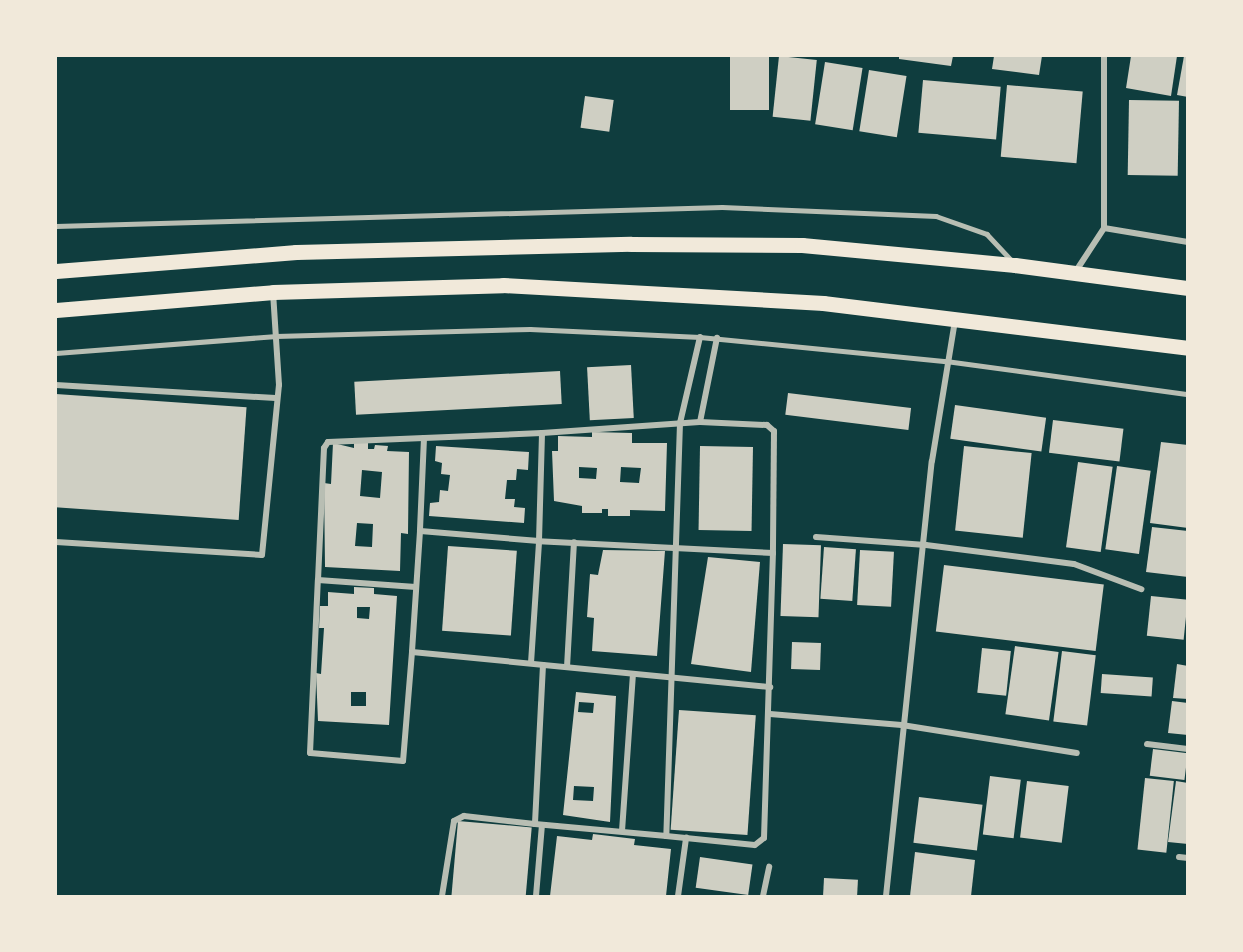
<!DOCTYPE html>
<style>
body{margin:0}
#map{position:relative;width:1243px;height:952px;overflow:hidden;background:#0f3d3e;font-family:"Varela Round",sans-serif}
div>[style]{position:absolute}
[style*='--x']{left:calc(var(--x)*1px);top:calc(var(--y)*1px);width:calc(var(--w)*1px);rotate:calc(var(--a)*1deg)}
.building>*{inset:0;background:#cfcfc3;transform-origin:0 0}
.service>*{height:4.5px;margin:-2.25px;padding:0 2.25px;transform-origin:2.25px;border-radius:2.25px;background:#b8beb3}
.minor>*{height:6px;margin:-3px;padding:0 3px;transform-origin:3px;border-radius:3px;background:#b8beb3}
.primary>*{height:15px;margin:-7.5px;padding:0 7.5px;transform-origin:7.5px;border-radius:7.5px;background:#f1e9da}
span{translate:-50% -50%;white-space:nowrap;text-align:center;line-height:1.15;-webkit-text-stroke:5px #f1e9da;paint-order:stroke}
.frame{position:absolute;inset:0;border:57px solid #f1e9da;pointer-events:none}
</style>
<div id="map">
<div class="building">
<div style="left:730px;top:56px;width:39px;height:54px"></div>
<div style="left:779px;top:56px;width:38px;height:61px;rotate:6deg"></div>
<div style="clip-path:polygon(899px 56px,953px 56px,951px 66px,899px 59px)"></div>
<div style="clip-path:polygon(994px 56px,1042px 56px,1039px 75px,992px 69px)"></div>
<div style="clip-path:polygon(1131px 56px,1177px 56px,1171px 96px,1126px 88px)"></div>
<div style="clip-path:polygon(1184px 56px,1188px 56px,1188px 97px,1177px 95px)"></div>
<div style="left:825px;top:62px;width:38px;height:63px;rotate:9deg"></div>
<div style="left:869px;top:70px;width:38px;height:62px;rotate:9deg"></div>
<div style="left:923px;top:80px;width:78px;height:53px;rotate:5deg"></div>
<div style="left:1007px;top:85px;width:76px;height:72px;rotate:5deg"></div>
<div style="left:585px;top:96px;width:29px;height:32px;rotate:8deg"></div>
<div style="left:1129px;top:100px;width:50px;height:75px;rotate:1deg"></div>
<div style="left:631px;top:365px;width:53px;height:44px;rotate:87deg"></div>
<div style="left:560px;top:371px;width:33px;height:206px;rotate:87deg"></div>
<div style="left:788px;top:393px;width:124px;height:22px;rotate:7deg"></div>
<div style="left:56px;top:394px;width:191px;height:113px;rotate:4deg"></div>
<div style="left:955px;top:405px;width:92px;height:34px;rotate:8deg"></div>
<div style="left:1053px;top:420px;width:71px;height:33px;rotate:7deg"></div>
<div style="clip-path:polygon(evenodd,592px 432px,632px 433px,632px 443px,667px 443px,665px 511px,630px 510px,630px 516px,608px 516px,608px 509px,602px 509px,602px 513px,582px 513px,582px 506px,554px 501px,552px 451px,558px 451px,558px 436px,592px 437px,592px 432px,579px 467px,597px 468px,596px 479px,579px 478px,579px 467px,592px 432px,621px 467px,641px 468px,639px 483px,620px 482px,621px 467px)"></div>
<div style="clip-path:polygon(1161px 442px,1188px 445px,1188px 528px,1150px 523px)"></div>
<div style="clip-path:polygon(evenodd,333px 443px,354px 448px,354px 443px,368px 443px,368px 449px,374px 449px,375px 445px,388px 446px,387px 451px,409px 452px,408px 534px,401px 533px,400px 571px,325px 567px,324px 483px,331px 484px,333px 443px,362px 470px,382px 472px,380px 498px,360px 496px,362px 470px,333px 443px,357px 523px,373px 524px,372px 547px,355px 546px,357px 523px)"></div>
<div style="clip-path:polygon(436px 446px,529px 452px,528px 470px,517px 469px,516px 480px,507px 480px,505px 499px,515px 499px,514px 507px,525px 508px,524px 523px,429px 516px,430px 503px,439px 502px,440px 490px,448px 491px,450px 475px,441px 474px,442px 463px,435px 461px)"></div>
<div style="left:964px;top:446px;width:68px;height:85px;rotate:6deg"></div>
<div style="left:753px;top:447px;width:84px;height:53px;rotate:91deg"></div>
<div style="left:1078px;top:462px;width:35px;height:86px;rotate:8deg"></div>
<div style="left:1117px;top:466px;width:34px;height:84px;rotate:8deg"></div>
<div style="clip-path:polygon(1152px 527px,1188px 531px,1188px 577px,1146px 572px)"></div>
<div style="left:783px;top:544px;width:38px;height:72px;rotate:2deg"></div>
<div style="left:448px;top:546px;width:69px;height:85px;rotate:4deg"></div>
<div style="left:824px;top:547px;width:32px;height:52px;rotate:4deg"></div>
<div style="clip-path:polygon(603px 550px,665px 551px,657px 656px,592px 651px,594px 618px,587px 617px,590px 574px,598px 575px)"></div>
<div style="left:860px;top:550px;width:34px;height:55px;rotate:3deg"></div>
<div style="clip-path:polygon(708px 557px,760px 562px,751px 672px,691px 664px)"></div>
<div style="left:944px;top:565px;width:161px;height:67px;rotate:7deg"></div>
<div style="clip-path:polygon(evenodd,354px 587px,374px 588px,374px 594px,397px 596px,389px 725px,318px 721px,316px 673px,321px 674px,324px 628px,319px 628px,320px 606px,328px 606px,328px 592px,354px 594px,354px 587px,357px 607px,370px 607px,369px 619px,357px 618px,357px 607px,354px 587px,351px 692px,366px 692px,366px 706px,351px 706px,351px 692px)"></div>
<div style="left:1151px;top:596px;width:37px;height:40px;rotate:6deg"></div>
<div style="left:792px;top:642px;width:29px;height:27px;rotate:2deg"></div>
<div style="left:1015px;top:646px;width:44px;height:69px;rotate:8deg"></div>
<div style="left:982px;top:648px;width:29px;height:45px;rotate:6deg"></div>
<div style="left:1062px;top:651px;width:34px;height:71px;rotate:7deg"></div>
<div style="clip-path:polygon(1177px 664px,1188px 666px,1188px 699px,1173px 698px)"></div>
<div style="left:1102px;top:674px;width:51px;height:19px;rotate:4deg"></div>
<div style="clip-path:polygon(evenodd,576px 692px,616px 696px,610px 822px,563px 815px,576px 692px,579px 702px,594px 703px,593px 713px,578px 712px,579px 702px,576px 692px,574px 786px,594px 787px,593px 801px,573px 800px,574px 786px)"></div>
<div style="clip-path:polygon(1172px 701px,1188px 703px,1188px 735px,1168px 733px)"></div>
<div style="left:679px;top:710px;width:77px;height:120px;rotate:4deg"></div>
<div style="left:1153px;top:749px;width:35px;height:27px;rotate:7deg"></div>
<div style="left:990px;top:776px;width:31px;height:59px;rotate:7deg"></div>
<div style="left:1145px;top:778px;width:29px;height:72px;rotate:6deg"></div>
<div style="left:1027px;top:781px;width:42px;height:57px;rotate:7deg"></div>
<div style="clip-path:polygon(1176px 781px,1188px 783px,1188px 844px,1168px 842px)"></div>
<div style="left:919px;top:797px;width:64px;height:46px;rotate:7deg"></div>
<div style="left:458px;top:821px;width:74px;height:75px;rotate:5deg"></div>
<div style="clip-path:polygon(593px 834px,635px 839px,634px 845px,671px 849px,666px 896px,550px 896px,557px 836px,592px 840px)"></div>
<div style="clip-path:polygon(915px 852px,975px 860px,971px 896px,910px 896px)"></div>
<div style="left:700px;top:857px;width:53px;height:31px;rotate:8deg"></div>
<div style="left:824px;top:878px;width:34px;height:18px;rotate:3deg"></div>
</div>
<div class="service">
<div style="--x:56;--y:226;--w:666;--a:-1.63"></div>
<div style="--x:722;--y:207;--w:214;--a:2.4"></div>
<div style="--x:936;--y:216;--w:54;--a:19.4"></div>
<div style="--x:987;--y:234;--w:34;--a:47"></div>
<div style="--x:56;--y:353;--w:221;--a:-4.4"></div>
<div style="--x:276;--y:336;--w:254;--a:-1.6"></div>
<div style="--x:530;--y:329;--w:170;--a:2.7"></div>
<div style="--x:700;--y:337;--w:247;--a:5.6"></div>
<div style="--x:946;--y:361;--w:244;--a:7.8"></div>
</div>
<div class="minor">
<div style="--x:1104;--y:228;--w:85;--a:9.5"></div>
<div style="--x:1076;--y:271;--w:51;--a:-56.9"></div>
<div style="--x:1104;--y:228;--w:172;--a:-90"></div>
<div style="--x:700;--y:337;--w:88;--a:103.1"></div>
<div style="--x:680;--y:423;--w:413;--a:91.9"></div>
<div style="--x:666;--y:836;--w:89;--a:5.8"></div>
<div style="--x:755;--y:845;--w:11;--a:-38"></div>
<div style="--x:764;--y:838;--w:285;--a:-88.2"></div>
<div style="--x:56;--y:385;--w:220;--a:3.4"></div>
<div style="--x:700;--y:422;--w:86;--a:-78.6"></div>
<div style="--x:424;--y:438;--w:118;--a:-2.4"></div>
<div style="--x:816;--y:537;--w:110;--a:4.2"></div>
<div style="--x:926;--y:545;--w:149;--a:7.3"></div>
<div style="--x:1074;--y:564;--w:72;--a:20.5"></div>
<div style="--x:56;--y:542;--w:206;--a:3.6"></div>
<div style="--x:262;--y:555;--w:171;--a:-84.3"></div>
<div style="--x:279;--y:385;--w:93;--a:-93.7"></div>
<div style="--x:318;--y:580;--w:132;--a:-87.4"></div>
<div style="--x:324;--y:448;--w:7;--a:-56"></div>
<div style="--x:328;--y:442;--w:96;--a:-2.4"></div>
<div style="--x:424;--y:438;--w:93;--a:92.5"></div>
<div style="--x:412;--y:652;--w:109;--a:94.7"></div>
<div style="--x:403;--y:761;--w:93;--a:-175.1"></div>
<div style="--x:310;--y:753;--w:173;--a:-87.4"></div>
<div style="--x:318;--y:580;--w:98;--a:4.1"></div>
<div style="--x:531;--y:663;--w:122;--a:-86.2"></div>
<div style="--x:539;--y:541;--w:108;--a:-88.4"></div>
<div style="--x:542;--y:433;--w:158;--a:-4"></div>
<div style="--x:700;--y:422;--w:67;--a:2.6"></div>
<div style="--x:767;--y:425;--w:9;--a:41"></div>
<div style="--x:774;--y:431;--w:122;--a:90.5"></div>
<div style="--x:773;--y:553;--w:234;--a:-177.1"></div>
<div style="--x:539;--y:541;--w:119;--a:-175.2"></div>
<div style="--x:420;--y:531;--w:121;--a:93.8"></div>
<div style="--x:412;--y:652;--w:360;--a:5.6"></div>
<div style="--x:543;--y:665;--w:159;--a:92.9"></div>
<div style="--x:535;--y:824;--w:132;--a:5.2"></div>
<div style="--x:567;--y:667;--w:125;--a:-86.8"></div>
<div style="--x:770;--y:714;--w:132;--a:4.8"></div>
<div style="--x:902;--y:725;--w:177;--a:9.1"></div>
<div style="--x:1147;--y:744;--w:41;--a:7"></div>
<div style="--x:622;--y:831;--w:157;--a:-86"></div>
<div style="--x:1179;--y:857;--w:9;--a:6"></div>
<div style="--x:442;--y:896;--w:76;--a:-80.9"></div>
<div style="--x:454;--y:821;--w:11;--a:-27"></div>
<div style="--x:464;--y:816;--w:71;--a:6.4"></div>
<div style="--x:536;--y:896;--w:71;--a:-85.2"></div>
<div style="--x:678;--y:896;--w:59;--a:-82.1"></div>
<div style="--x:763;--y:896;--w:30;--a:-78"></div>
<div style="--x:886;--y:896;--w:437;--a:-84"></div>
<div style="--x:932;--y:461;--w:143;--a:-80.7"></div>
</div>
<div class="primary">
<div style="--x:56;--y:271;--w:241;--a:-4.5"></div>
<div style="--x:296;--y:252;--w:335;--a:-1.4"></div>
<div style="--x:631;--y:244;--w:171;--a:0.3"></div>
<div style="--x:802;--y:245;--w:214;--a:5.4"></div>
<div style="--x:1015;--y:265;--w:175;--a:7.6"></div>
<div style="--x:56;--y:310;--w:218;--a:-4.7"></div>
<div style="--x:273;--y:292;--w:230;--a:-1.7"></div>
<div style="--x:503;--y:285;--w:321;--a:3.2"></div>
<div style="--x:823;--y:303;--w:368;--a:7"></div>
</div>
<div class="frame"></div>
</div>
